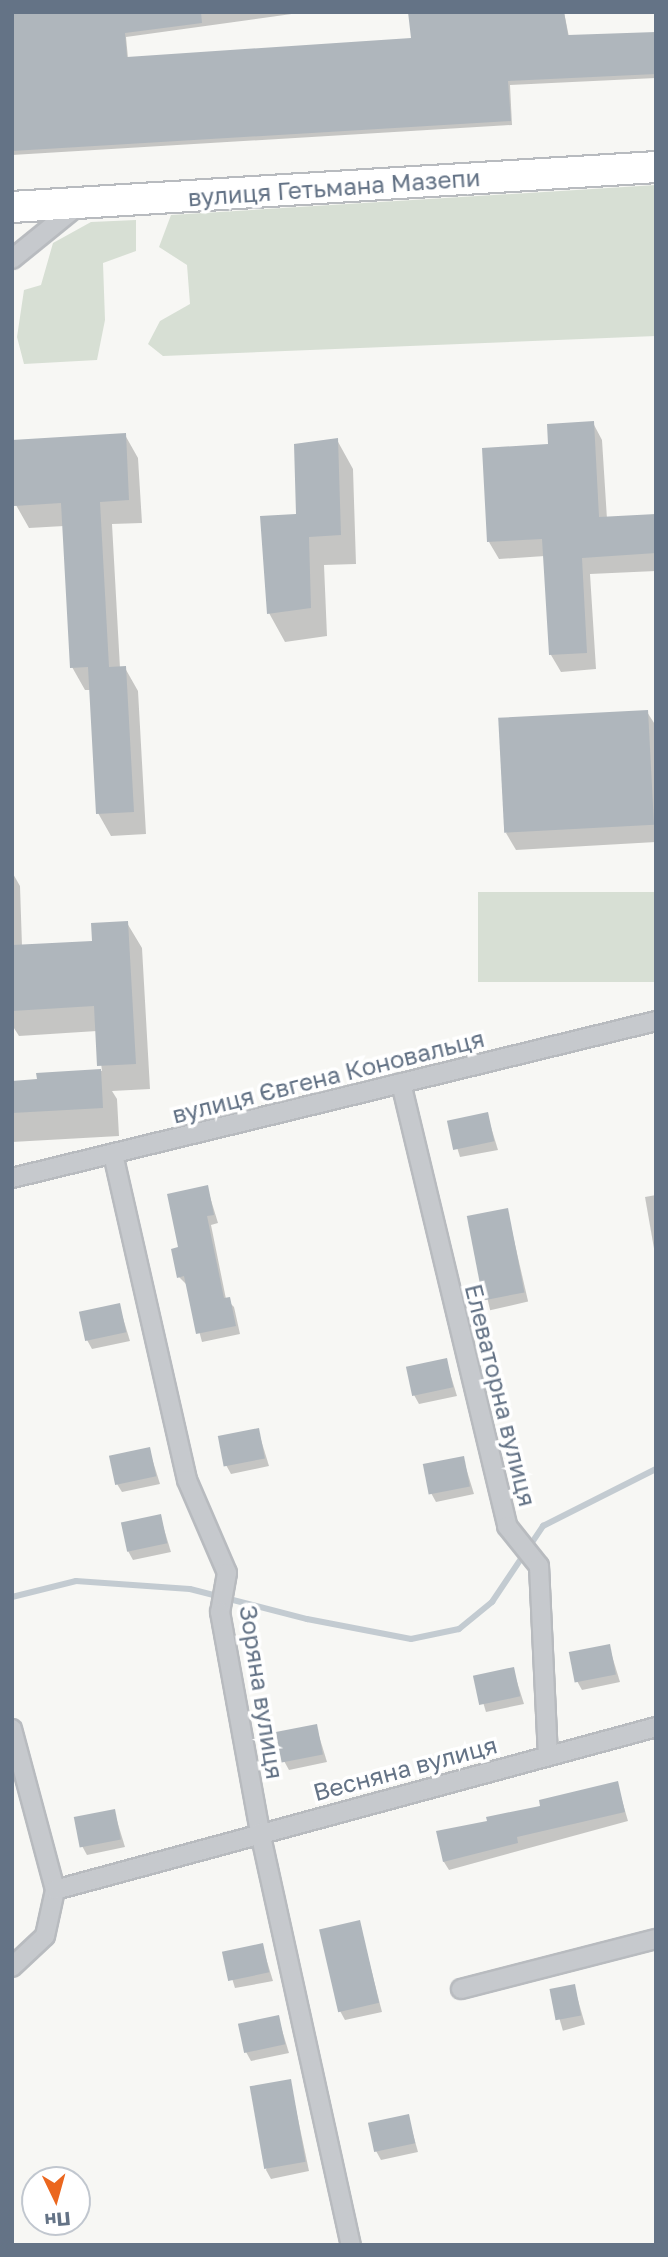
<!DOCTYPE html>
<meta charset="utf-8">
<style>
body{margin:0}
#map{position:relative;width:668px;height:2257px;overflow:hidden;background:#f7f7f4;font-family:"Golos Text",sans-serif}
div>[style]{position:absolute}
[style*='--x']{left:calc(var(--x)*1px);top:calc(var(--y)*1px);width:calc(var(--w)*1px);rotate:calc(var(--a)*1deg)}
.green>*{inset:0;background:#d7dfd4;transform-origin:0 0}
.shadow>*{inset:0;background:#0003;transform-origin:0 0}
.stream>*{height:6px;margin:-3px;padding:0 3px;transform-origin:3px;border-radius:3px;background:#c3cbd1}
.building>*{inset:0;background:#afb6bc;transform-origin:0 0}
.roads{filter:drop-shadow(2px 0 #b8bbbf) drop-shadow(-2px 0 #b8bbbf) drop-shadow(0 2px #b8bbbf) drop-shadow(0 -2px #b8bbbf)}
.minor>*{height:18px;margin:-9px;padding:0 9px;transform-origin:9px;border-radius:9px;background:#c6c9cd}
.trunk>*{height:30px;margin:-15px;padding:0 15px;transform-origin:15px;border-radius:15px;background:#fff}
span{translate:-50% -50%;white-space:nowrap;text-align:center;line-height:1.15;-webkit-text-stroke:7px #fff;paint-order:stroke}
.street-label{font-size:24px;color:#647386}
.frame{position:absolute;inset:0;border:14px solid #647386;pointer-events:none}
.north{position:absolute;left:21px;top:2166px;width:70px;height:70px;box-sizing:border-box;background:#fff;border:2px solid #c1c7cf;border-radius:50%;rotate:175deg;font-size:19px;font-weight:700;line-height:28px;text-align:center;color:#647386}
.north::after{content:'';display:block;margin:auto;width:24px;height:32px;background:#eb671f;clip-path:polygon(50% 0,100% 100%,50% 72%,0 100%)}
</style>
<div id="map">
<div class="green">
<div style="clip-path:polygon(656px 185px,656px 336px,163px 356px,148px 344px,160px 321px,190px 304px,187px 265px,159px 247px,171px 215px)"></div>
<div style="clip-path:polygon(136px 220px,136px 251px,103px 263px,105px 320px,97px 360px,24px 364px,17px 337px,24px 290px,41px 285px,53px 243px,91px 222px)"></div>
<div style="left:656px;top:892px;width:90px;height:178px;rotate:90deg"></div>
</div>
<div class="shadow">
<div style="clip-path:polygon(12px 12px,306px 12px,126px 37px,128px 58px,413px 40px,564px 12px,569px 37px,656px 33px,656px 78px,510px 85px,512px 125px,12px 155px)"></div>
<div style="clip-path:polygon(593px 423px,602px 440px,607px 519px,656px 516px,656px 571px,590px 574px,596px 669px,561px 672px,551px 655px,545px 556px,499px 559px,489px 542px,550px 445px)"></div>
<div style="clip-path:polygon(125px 435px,138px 458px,142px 523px,112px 524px,120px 668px,125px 668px,138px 691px,146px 834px,111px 836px,98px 813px,91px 690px,85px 690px,72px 667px,64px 526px,29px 528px,16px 505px)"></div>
<div style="clip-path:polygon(337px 440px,353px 469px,356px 564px,324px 565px,327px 636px,285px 642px,269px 613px,298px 516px)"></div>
<div style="clip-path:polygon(647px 712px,656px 726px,656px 842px,516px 850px,506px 833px)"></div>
<div style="clip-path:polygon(12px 872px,20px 886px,22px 946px,94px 943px,127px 923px,142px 948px,150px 1089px,112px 1091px,117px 1099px,119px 1136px,12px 1142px,12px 1082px,39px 1081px,38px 1074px,102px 1071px,97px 1031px,19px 1036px,12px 1025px)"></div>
<div style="clip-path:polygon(487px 1114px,498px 1150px,460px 1157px,449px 1122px)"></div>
<div style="clip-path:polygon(207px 1187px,218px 1223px,211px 1225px,226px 1299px,234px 1307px,240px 1334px,202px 1342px,187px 1285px,179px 1277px,180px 1249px)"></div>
<div style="clip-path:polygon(656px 1195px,656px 1260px,645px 1197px)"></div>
<div style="left:507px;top:1210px;width:94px;height:39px;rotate:77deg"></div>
<div style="clip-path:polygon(119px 1305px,130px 1341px,92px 1349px,87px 1340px)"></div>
<div style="clip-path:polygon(446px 1360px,457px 1396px,419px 1404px,414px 1395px)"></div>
<div style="clip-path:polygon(258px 1430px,269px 1466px,231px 1474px,226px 1465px)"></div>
<div style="clip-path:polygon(149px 1449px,160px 1484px,122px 1492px,117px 1484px)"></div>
<div style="clip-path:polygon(463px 1458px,474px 1494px,436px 1502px,431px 1493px)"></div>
<div style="clip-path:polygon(160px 1516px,171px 1552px,133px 1560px,128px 1551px)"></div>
<div style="clip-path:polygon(609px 1646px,620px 1682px,582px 1690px,577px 1681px)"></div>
<div style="clip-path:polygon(513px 1669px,524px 1704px,486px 1712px,475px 1676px)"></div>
<div style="clip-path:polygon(316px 1726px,327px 1762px,289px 1770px,284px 1761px)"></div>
<div style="clip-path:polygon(617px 1783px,628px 1821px,449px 1870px,444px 1862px,438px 1832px,489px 1822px)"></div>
<div style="clip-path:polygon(114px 1811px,125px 1847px,87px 1855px,82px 1846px)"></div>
<div style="clip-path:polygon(359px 1922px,382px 2012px,345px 2020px,340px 2011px)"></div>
<div style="clip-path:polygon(262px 1945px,273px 1981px,235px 1988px,224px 1953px)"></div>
<div style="left:574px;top:1986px;width:40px;height:23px;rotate:74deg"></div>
<div style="clip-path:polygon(278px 2017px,289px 2053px,251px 2061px,246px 2052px)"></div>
<div style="clip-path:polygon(290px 2081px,309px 2171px,271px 2179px,266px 2170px)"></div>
<div style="clip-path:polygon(408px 2116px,418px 2152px,381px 2160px,376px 2151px)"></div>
</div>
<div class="stream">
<div style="--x:12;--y:1597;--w:66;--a:-14"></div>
<div style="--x:76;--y:1581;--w:114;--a:4"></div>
<div style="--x:190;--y:1589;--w:121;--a:14.4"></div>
<div style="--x:307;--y:1619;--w:106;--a:10.9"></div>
<div style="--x:411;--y:1639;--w:49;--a:-11.8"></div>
<div style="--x:459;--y:1629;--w:43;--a:-39.3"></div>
<div style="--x:492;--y:1602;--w:92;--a:-56.1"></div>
<div style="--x:543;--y:1526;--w:127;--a:-26.8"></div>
</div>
<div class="building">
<div style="clip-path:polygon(12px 12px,201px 12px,202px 23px,125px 33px,127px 57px,411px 38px,408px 12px,564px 12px,568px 35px,656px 32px,656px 74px,508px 81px,511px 121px,12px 151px)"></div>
<div style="clip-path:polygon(594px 421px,599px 517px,656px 514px,656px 553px,582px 558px,587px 653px,549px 655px,542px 539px,487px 542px,482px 448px,548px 444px,547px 424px)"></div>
<div style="clip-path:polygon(126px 433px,129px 500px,100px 502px,109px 667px,126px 666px,134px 812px,96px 814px,88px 667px,70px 668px,61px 503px,14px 506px,12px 440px)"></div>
<div style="clip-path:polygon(338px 438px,341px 535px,309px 537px,311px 608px,267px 614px,260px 516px,296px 514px,294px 444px)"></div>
<div style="left:648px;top:710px;width:115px;height:150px;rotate:87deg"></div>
<div style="clip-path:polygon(128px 921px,136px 1064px,97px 1066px,94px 1006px,12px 1011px,12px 945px,92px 941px,91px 923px)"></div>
<div style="clip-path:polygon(101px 1069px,103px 1108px,12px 1113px,12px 1081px,37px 1079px,36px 1073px)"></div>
<div style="left:488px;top:1112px;width:30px;height:42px;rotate:78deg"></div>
<div style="clip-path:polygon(208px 1185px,214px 1215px,207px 1216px,224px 1298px,230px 1297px,236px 1326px,196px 1334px,184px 1276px,177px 1278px,171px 1249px,178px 1247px,167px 1194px)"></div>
<div style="left:508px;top:1208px;width:86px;height:42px;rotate:79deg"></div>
<div style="left:120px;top:1303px;width:30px;height:42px;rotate:78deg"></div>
<div style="left:447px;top:1358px;width:30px;height:42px;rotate:78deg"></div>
<div style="left:259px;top:1428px;width:31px;height:42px;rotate:79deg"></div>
<div style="left:150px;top:1447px;width:30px;height:42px;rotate:78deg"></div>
<div style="left:464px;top:1456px;width:31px;height:42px;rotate:79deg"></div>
<div style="left:161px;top:1514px;width:30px;height:41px;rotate:78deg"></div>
<div style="left:610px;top:1644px;width:31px;height:42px;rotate:79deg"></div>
<div style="left:514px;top:1667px;width:30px;height:42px;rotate:78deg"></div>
<div style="left:317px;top:1724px;width:31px;height:42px;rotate:79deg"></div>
<div style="clip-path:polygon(618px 1781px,625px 1812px,517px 1837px,518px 1843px,443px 1862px,436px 1831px,487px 1821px,486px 1817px,540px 1806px,539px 1800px)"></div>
<div style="left:115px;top:1809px;width:31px;height:42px;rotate:79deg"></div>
<div style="left:360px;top:1920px;width:85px;height:42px;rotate:77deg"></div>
<div style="left:263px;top:1943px;width:30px;height:42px;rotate:78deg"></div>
<div style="left:575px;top:1984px;width:32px;height:26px;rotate:79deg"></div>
<div style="left:279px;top:2015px;width:30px;height:42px;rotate:78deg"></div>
<div style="left:291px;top:2079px;width:84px;height:42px;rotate:80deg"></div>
<div style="left:409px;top:2114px;width:30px;height:42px;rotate:78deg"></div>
</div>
<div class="roads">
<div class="minor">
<div style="--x:12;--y:259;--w:87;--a:-39"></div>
<div style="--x:401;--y:1083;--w:456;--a:76.5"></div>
<div style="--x:507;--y:1526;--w:51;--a:51.3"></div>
<div style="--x:539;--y:1566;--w:188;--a:87.3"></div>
<div style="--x:113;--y:1154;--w:334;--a:77.2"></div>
<div style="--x:187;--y:1480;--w:101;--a:66.7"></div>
<div style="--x:227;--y:1573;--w:40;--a:100"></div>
<div style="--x:220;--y:1612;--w:224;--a:79.7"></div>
<div style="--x:260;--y:1832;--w:423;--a:77.6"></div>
<div style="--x:12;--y:1178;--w:663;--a:-13.7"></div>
<div style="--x:12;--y:1729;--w:167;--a:75"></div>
<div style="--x:12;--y:1967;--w:45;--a:-43.2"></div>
<div style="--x:45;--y:1936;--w:47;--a:-77.7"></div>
<div style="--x:55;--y:1890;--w:623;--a:-15.17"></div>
<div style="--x:461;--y:1989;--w:201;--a:-14.4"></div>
</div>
<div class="trunk">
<div style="--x:12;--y:207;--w:645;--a:-3.55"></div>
</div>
</div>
<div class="street-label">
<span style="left:334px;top:187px;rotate:-4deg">вулиця Гетьмана Мазепи</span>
<span style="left:328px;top:1076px;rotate:-14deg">вулиця Євгена Коновальця</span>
<span style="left:501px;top:1395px;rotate:76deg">Елеваторна вулиця</span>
<span style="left:262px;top:1692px;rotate:81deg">Зоряна вулиця</span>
<span style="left:405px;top:1768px;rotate:-15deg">Весняна вулиця</span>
</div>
<div class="frame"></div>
<div class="north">Пн</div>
</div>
